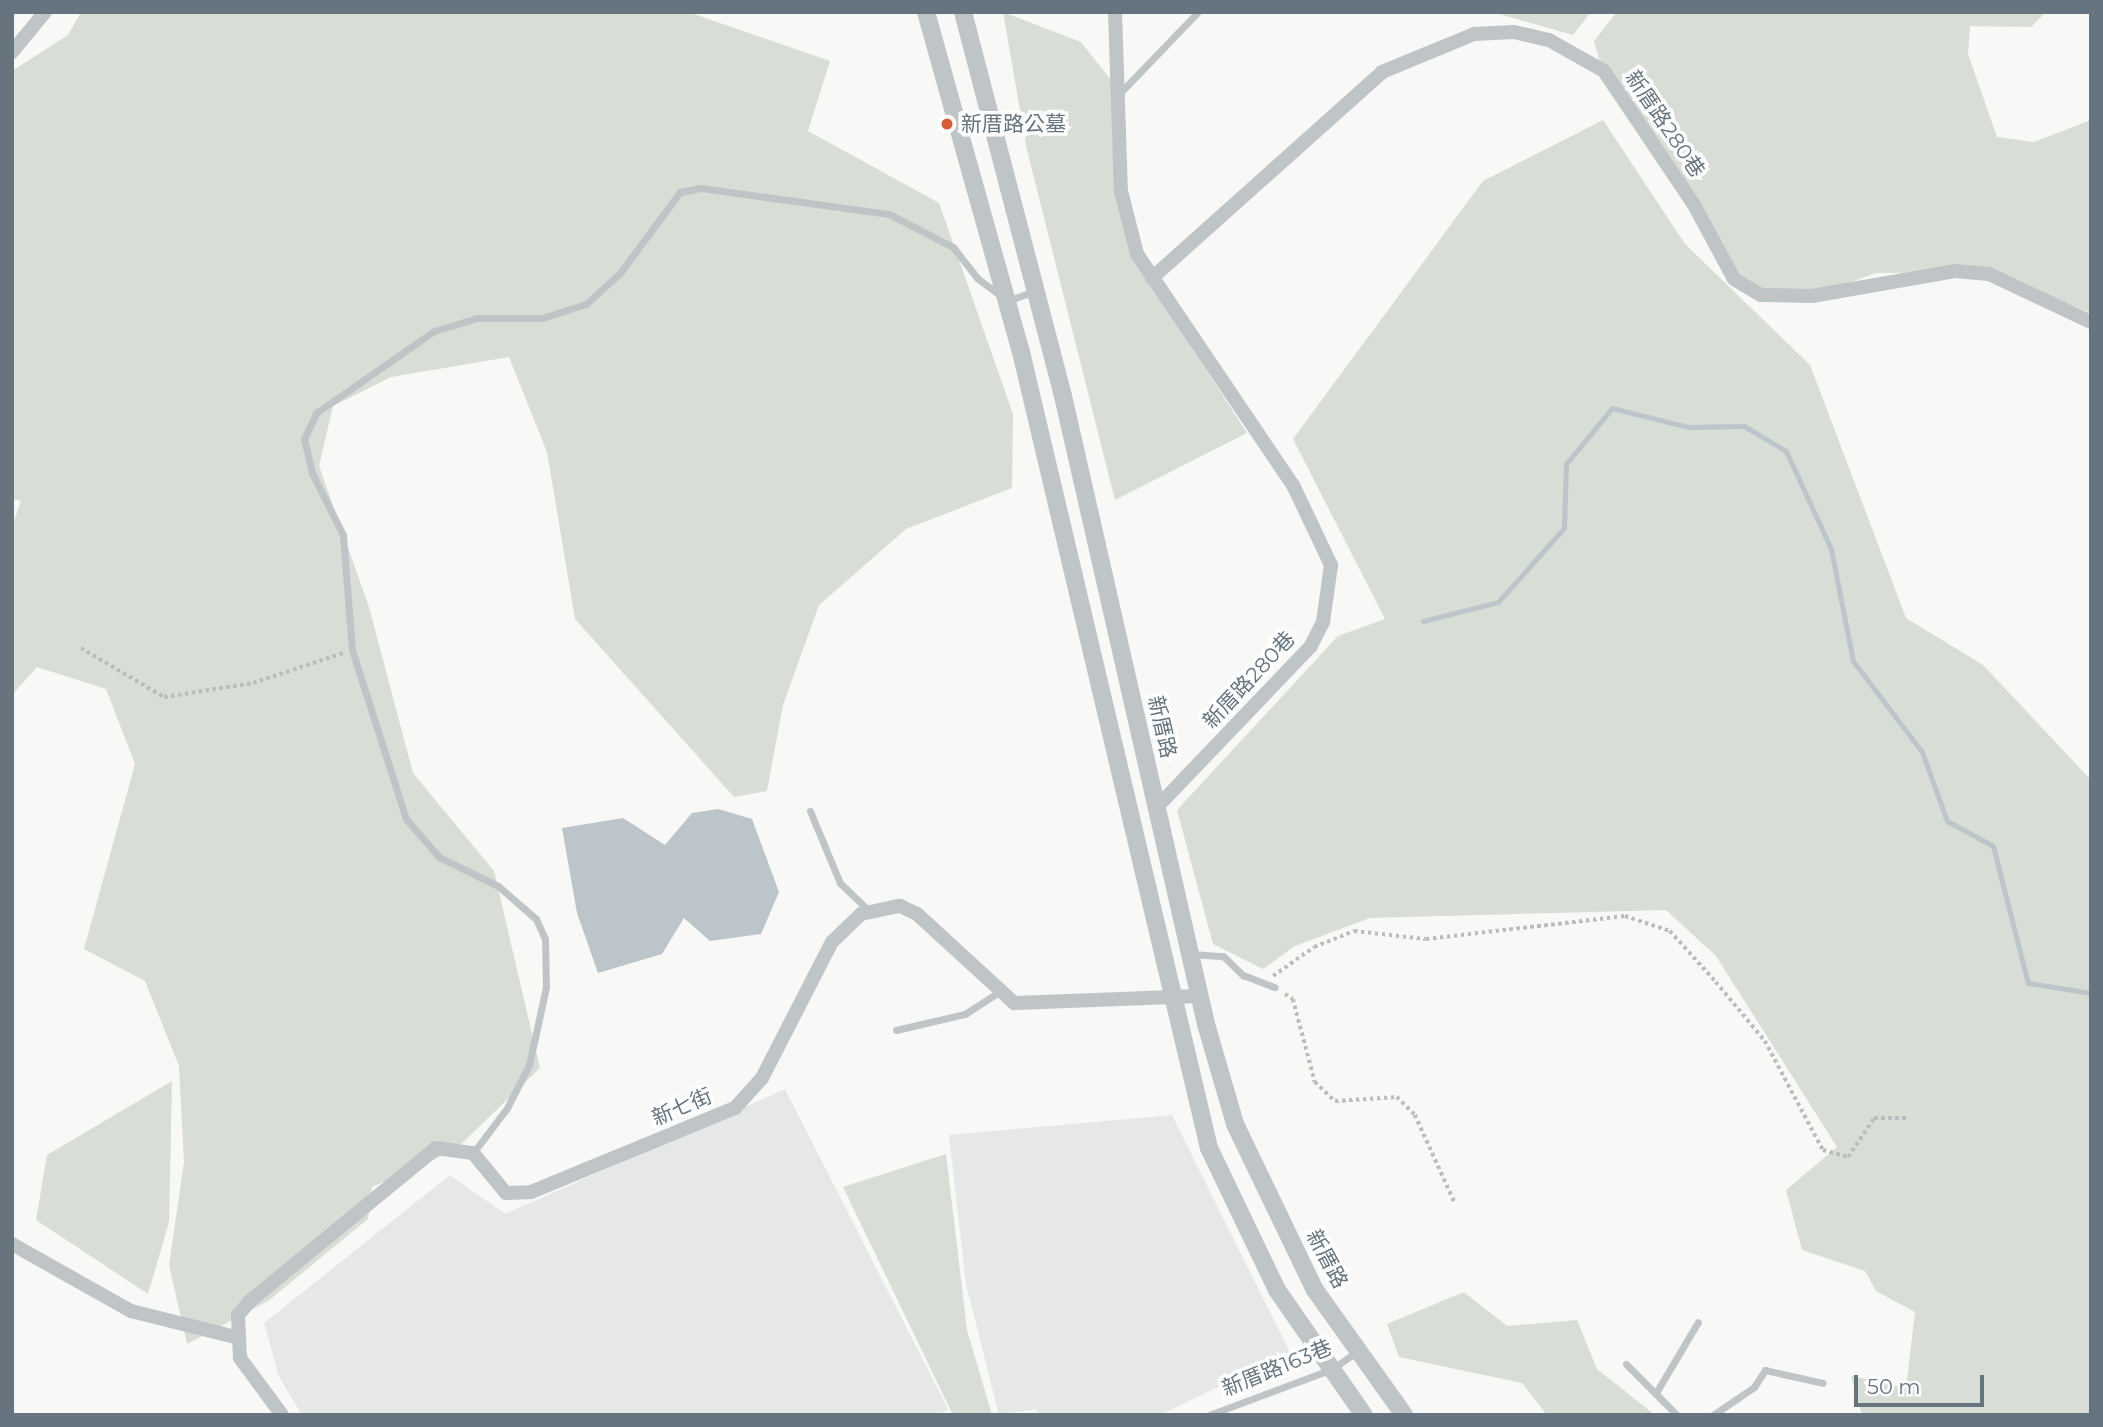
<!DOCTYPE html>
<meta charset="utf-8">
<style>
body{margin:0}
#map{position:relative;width:2103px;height:1427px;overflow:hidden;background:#f8f8f6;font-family:Montserrat,"Noto Sans TC",sans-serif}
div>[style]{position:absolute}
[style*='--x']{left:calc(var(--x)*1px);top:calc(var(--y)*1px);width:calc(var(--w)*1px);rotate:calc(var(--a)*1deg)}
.built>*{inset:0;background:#e6e7e7}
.green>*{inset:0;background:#d8ddd5}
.water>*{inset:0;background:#bcc5ca}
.stream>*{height:5px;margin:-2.5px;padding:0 2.5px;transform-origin:2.5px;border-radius:2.5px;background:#bcc5ca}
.path>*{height:3.5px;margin-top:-1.75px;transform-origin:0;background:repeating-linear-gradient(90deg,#babdbf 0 3.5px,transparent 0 7px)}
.service>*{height:7px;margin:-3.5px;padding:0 3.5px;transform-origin:3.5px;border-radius:3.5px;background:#bfc4c7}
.minor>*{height:14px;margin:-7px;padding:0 7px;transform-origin:7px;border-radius:7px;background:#bfc4c7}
.tertiary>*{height:18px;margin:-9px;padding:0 9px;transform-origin:9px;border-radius:9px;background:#bfc4c7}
.dots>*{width:19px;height:19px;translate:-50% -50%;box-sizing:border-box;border:4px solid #fff;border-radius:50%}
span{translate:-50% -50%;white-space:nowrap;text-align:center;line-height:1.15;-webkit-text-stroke:7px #fff;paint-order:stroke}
.poi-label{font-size:21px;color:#65747f}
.left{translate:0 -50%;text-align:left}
.street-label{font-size:21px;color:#65747f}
.frame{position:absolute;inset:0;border:14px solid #65747f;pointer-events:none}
.scale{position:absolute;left:1854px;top:1375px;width:130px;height:32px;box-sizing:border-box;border:4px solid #65747f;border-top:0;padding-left:9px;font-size:21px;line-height:24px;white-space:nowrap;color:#65747f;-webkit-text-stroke:5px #fff;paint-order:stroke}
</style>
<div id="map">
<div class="built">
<div style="clip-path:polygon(785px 1089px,948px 1409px,938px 1415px,302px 1415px,279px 1377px,264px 1323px,450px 1175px,505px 1214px)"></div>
<div style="clip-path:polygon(1172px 1115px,1290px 1352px,1160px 1415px,1040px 1415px,1035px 1409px,999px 1415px,966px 1284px,949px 1135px)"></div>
</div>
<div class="green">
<div style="clip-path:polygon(81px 12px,688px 12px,830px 61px,808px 131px,939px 203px,1013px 414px,1012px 488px,906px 529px,819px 605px,783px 705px,767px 791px,734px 797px,575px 619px,547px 452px,509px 357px,391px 377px,333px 406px,319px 466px,369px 607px,413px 773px,494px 871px,540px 1068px,455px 1150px,372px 1187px,368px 1219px,268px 1301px,187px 1344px,169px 1265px,184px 1162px,179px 1066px,145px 981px,84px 949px,135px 764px,106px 689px,37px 667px,12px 695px,12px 526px,21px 501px,12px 499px,12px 71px,68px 35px)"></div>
<div style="clip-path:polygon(1003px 12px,1081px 42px,1113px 83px,1137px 262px,1247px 433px,1115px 500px,1027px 150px)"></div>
<div style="clip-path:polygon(1492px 12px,1591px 12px,1573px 35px)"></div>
<div style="clip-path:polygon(1617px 12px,2046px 12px,2031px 27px,1970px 26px,1968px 54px,1997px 137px,2034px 142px,2091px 120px,2091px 313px,1991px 272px,1876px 273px,1812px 296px,1761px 295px,1717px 252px,1601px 66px,1594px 41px)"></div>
<div style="clip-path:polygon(1603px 120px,1685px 244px,1810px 365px,1906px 618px,1983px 665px,2091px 780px,2091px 1415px,1862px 1415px,1851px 1376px,1906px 1388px,1915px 1312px,1876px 1291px,1865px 1271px,1802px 1250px,1786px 1190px,1837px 1147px,1716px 956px,1666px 910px,1370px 918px,1295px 946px,1263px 969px,1213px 944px,1177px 810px,1338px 636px,1385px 619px,1293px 439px,1483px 181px)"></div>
<div style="clip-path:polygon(172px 1081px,169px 1222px,148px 1294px,36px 1220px,47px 1155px)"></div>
<div style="clip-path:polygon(946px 1154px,967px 1330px,992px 1415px,953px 1415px,843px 1187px)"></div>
<div style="clip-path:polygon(1464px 1292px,1507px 1326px,1577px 1320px,1597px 1369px,1655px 1415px,1547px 1415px,1522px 1383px,1399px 1357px,1387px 1324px)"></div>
</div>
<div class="water">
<div style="clip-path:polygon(718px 809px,752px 819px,779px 892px,761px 934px,710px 941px,684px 918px,662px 954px,598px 973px,577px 913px,562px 828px,623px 818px,665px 845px,692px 813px)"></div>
</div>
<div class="stream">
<div style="--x:1423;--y:621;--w:77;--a:-14.2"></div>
<div style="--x:1498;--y:602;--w:99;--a:-48.3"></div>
<div style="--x:1564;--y:528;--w:64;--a:-88.2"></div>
<div style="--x:1566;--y:464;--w:72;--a:-50.6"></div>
<div style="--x:1612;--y:408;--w:78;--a:14"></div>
<div style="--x:1688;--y:427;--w:56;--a:-1"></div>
<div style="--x:1744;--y:426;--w:49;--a:30.8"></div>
<div style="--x:1786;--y:451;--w:108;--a:65.3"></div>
<div style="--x:1831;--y:549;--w:114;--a:78.9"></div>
<div style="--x:1853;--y:661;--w:114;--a:52.8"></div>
<div style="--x:1922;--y:752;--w:73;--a:70.1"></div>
<div style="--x:1947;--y:821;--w:52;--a:28.5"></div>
<div style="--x:1993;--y:846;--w:141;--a:75.7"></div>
<div style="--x:2028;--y:983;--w:64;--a:9"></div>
</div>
<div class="path">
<div style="--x:81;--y:648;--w:96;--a:30.6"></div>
<div style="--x:164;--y:697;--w:90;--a:-8.9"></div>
<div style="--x:253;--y:683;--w:95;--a:-18.4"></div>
<div style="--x:1273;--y:976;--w:50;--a:-35.3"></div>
<div style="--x:1314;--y:947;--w:43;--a:-21.8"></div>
<div style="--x:1354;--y:931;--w:72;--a:6.3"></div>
<div style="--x:1426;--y:939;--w:200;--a:-6.6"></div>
<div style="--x:1625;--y:916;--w:47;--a:18.4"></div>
<div style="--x:1670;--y:931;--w:69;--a:48"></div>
<div style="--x:1716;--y:982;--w:77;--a:50.3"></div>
<div style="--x:1765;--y:1041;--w:123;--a:62"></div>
<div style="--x:1823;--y:1150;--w:26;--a:16"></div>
<div style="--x:1848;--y:1157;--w:47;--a:-56.3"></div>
<div style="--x:1874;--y:1118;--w:32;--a:0"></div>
<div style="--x:1285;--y:994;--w:9;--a:32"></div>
<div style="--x:1293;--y:999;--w:86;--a:75.2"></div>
<div style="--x:1315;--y:1082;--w:28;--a:44"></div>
<div style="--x:1335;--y:1101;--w:62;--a:-3.7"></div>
<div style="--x:1397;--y:1097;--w:25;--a:45"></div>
<div style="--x:1415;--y:1115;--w:97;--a:65.6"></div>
</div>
<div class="service">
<div style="--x:1118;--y:95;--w:115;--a:-46.1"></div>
<div style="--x:810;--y:811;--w:78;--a:67.4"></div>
<div style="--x:840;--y:883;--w:39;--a:44"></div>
<div style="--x:1191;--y:954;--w:32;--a:4"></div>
<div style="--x:1223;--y:956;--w:28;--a:44"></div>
<div style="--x:1243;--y:975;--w:34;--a:21"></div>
<div style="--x:896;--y:1030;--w:71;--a:-13.1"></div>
<div style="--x:965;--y:1014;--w:38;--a:-33"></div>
<div style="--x:473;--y:1153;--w:56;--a:-52.9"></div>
<div style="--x:507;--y:1108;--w:48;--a:-62.9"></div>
<div style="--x:529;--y:1065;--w:80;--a:-77.7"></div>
<div style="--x:546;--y:987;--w:48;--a:-91.2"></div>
<div style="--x:545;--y:939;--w:22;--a:-114"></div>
<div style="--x:536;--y:919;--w:50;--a:-139"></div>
<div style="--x:498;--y:886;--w:66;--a:-153.8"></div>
<div style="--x:439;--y:857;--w:50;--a:-131"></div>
<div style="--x:406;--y:819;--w:177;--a:-107.7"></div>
<div style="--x:352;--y:650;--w:115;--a:-94.5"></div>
<div style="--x:343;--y:535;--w:69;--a:-116.6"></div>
<div style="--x:312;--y:473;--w:35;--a:-103"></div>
<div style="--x:304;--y:439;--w:29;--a:-65"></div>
<div style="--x:316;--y:413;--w:144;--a:-34.8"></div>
<div style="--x:434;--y:331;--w:45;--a:-16.8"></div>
<div style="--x:477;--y:318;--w:65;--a:0"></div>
<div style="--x:542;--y:318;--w:46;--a:-17.7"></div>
<div style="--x:586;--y:304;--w:46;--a:-42.4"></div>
<div style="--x:620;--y:273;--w:101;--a:-53.5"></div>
<div style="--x:680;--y:192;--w:21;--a:-11"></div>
<div style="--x:701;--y:188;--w:190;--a:7.9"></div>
<div style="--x:889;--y:214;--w:72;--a:27.3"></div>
<div style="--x:953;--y:247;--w:39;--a:52"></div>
<div style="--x:977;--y:278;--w:39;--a:37"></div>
<div style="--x:1008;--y:301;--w:30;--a:-21"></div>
<div style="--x:1626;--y:1364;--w:72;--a:45"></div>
<div style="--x:1657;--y:1391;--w:80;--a:-59.3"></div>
<div style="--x:1209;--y:1415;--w:131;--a:-20.5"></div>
<div style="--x:1332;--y:1369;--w:32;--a:-35"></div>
<div style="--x:1713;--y:1415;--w:50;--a:-34.3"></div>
<div style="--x:1754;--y:1387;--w:20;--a:-57"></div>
<div style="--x:1765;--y:1370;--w:59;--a:12.6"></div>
</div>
<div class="minor">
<div style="--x:1115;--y:12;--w:179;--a:88.1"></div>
<div style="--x:1121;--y:191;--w:65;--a:75.7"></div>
<div style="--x:1137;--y:254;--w:279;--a:56"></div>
<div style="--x:1293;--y:485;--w:89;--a:64.6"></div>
<div style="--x:1331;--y:565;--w:58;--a:98"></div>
<div style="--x:1323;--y:622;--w:28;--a:117"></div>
<div style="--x:1310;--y:647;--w:223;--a:133.7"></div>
<div style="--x:12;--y:52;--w:52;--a:-50.5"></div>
<div style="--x:1152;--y:278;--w:309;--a:-41.8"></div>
<div style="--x:1382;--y:72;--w:100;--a:-22.4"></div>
<div style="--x:1474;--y:34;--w:40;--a:-2.9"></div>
<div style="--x:1514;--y:32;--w:36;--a:13"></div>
<div style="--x:1549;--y:40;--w:63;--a:29.4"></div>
<div style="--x:1604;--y:71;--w:161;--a:56.1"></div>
<div style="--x:1694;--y:205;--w:84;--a:61.6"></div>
<div style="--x:1734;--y:279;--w:31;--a:31"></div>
<div style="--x:1761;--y:295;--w:51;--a:1.1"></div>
<div style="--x:1812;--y:296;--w:145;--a:-9.9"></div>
<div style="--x:1955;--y:271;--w:34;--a:5"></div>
<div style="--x:1989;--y:274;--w:113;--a:25.2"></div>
<div style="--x:12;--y:1244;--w:137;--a:29.4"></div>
<div style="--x:131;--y:1311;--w:107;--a:14"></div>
<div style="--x:282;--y:1415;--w:71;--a:-126.4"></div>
<div style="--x:240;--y:1358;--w:43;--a:-92.7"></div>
<div style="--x:238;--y:1315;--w:18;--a:-49"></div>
<div style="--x:250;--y:1301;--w:241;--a:-39.4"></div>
<div style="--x:436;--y:1148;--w:37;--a:8"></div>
<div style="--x:473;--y:1153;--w:52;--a:50.5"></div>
<div style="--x:506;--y:1193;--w:25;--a:-2"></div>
<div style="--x:531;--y:1192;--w:221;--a:-22.4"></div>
<div style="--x:735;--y:1108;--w:40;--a:-48"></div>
<div style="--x:762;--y:1078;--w:153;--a:-62.8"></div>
<div style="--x:832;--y:942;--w:40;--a:-44"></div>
<div style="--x:861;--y:914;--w:40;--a:-12"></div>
<div style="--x:900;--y:906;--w:19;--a:25"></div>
<div style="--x:917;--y:914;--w:132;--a:42.5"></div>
<div style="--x:1014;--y:1003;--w:185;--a:-2.2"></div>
</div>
<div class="tertiary">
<div style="--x:926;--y:12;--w:353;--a:74.4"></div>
<div style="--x:1021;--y:352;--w:818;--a:76.71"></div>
<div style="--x:1209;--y:1148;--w:157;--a:64.4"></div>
<div style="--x:1277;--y:1290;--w:152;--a:55.2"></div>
<div style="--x:963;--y:12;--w:397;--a:75.4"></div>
<div style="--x:1063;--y:396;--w:644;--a:77.17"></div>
<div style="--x:1206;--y:1024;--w:104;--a:73.8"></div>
<div style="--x:1235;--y:1124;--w:184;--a:64.3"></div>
<div style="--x:1315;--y:1290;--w:153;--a:54.5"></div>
</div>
<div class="dots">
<div style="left:947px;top:124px;background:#da5c35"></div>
</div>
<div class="poi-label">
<span class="left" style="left:961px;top:124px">新厝路公墓</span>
</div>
<div class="street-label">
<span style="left:1665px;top:124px;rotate:56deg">新厝路280巷</span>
<span style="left:1249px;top:680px;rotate:-47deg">新厝路280巷</span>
<span style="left:1162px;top:727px;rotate:77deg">新厝路</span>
<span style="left:682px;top:1107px;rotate:-23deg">新七街</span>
<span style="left:1327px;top:1259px;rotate:62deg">新厝路</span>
<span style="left:1277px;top:1368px;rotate:-22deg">新厝路163巷</span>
</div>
<div class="frame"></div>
<div class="scale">50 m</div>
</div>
